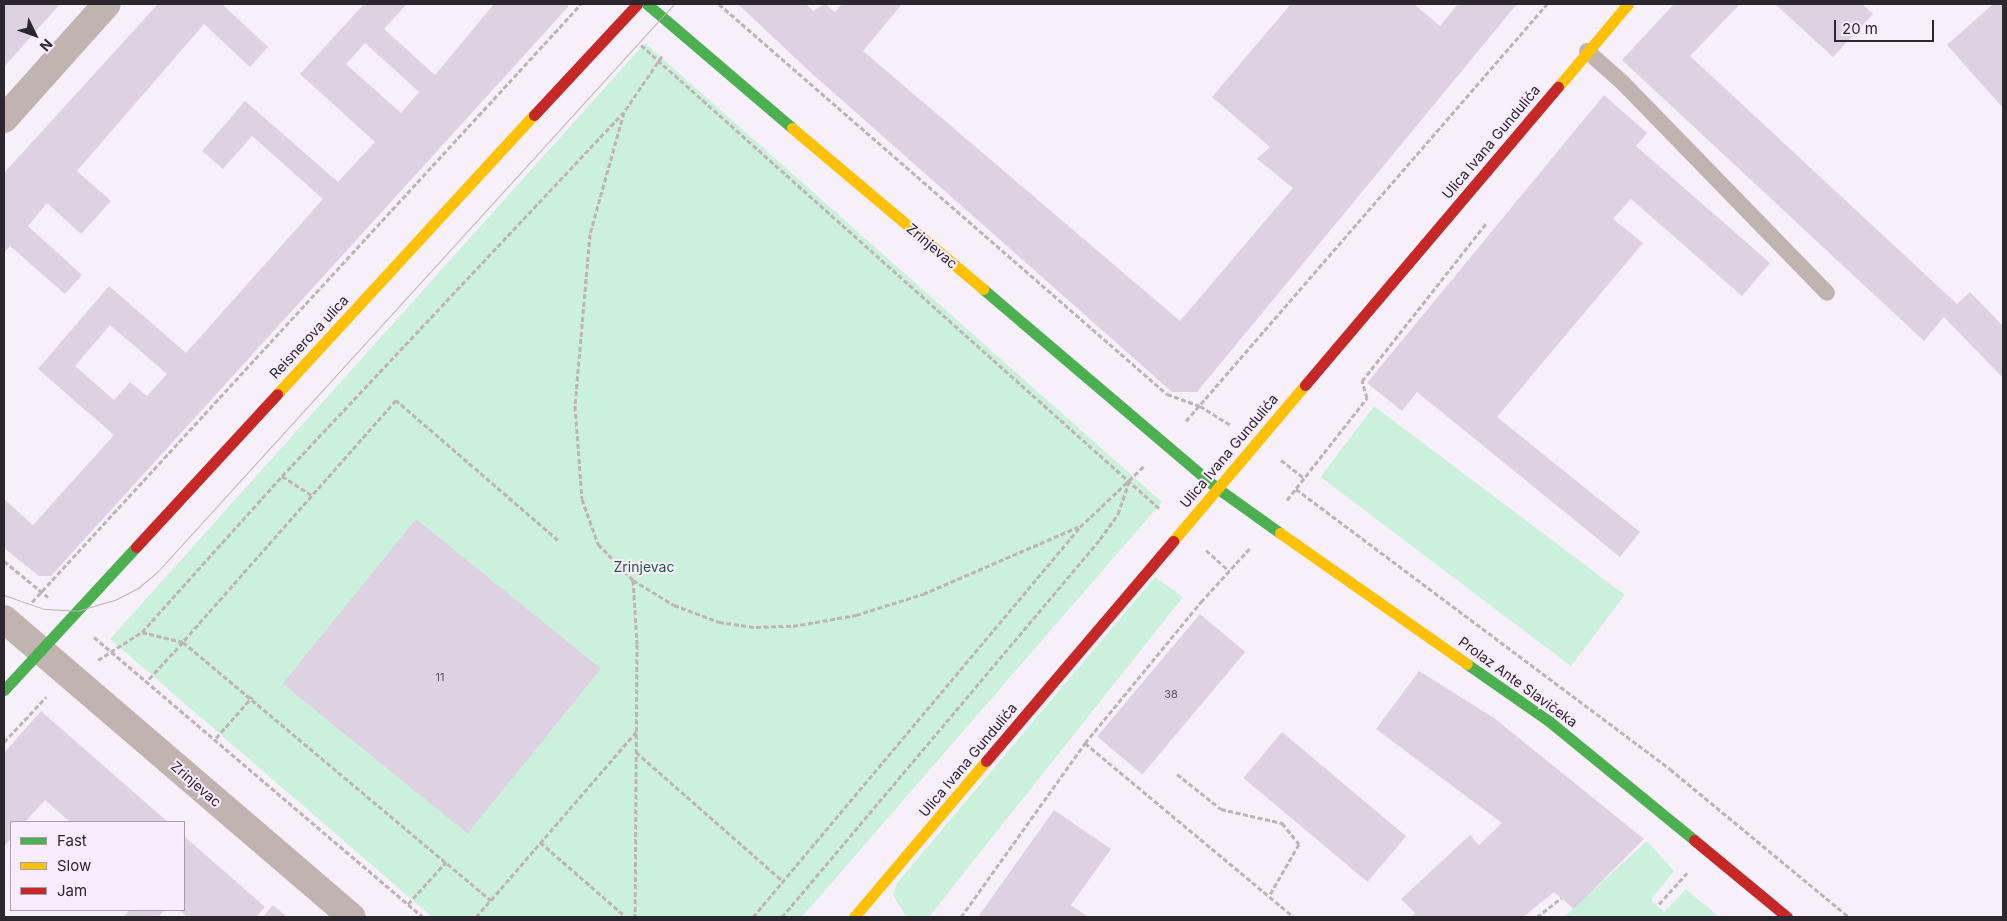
<!DOCTYPE html>
<meta charset="utf-8">
<style>
body{margin:0}
#map{position:relative;width:2007px;height:921px;overflow:hidden;background:#f7f0fa;font-family:Inter,sans-serif}
div>[style]{position:absolute}
[style*='--x']{left:calc(var(--x)*1px);top:calc(var(--y)*1px);width:calc(var(--w)*1px);rotate:calc(var(--a)*1deg)}
.green>*{inset:0;background:#cbf1dc;transform-origin:0 0}
.building>*{inset:0;background:#ded1e2;transform-origin:0 0}
.path>*{height:3px;margin-top:-1.5px;transform-origin:0;background:repeating-linear-gradient(90deg,#bfb4b3 0 5px,transparent 0 7.5px)}
.lane>*{height:16px;margin:-8px;padding:0 8px;transform-origin:8px;border-radius:8px;background:#c1b4b0}
.street>*{height:28px;margin:-14px;padding:0 14px;transform-origin:14px;border-radius:14px;background:#c1b4b0}
.fast>*{height:11px;margin:-5.5px;padding:0 5.5px;transform-origin:5.5px;border-radius:5.5px;background:#4caf50}
.slow>*{height:11px;margin:-5.5px;padding:0 5.5px;transform-origin:5.5px;border-radius:5.5px;background:#ffc107}
.jam>*{height:11px;margin:-5.5px;padding:0 5.5px;transform-origin:5.5px;border-radius:5.5px;background:#c62828}
.tram>*{height:1px;margin:-0.5px;padding:0 0.5px;transform-origin:0.5px;border-radius:0.5px;background:#bcb4b3}
span{translate:-50% -50%;white-space:nowrap;text-align:center;line-height:1.15;-webkit-text-stroke:4px #f9ecfe;paint-order:stroke}
.number-label{font-size:11px;color:#58515b}
.number-label span{-webkit-text-stroke-width:0}
.street-label{font-size:14px;color:#2c262e}
.park-label{font-size:14px;color:#1c5c3b}
.frame{position:absolute;inset:0;border:5px solid #2c262e;pointer-events:none}
.legend{position:absolute;left:10px;top:821px;width:175px;height:90px;box-sizing:border-box;background:#f9ecfe;border:1px solid #a79dab;margin:0;padding:6px 9px;list-style:none;font-size:15px;color:#2c262e}
.legend li{display:flex;align-items:center;gap:10px;height:25px}
.legend b{width:25px;border:1px solid #a79dab}
.north{position:absolute;left:10px;top:10px;width:50px;height:50px;-webkit-text-stroke:4px #f9ecfe;paint-order:stroke;rotate:132deg;font-size:14px;font-weight:700;line-height:20px;text-align:center;color:#2c262e}
.north::after{content:'';display:block;margin:auto;width:18px;height:22px;background:#2c262e;clip-path:polygon(50% 0,100% 100%,50% 72%,0 100%)}
.scale{position:absolute;left:1834px;top:20px;width:100px;height:22px;box-sizing:border-box;border:2px solid #2c262e;border-top:0;padding-left:6px;font-size:15px;line-height:18px;white-space:nowrap;color:#2c262e;-webkit-text-stroke:4px #f9ecfe;paint-order:stroke}
</style>
<div id="map">
<div class="green">
<div style="clip-path:polygon(645px 43px,1162px 502px,802px 917px,432px 917px,110px 639px)"></div>
<div style="left:1374px;top:406px;width:314px;height:89px;rotate:37deg"></div>
<div style="clip-path:polygon(1155px 577px,1183px 597px,929px 917px,906px 917px,893px 895px,897px 883px)"></div>
<div style="clip-path:polygon(1647px 841px,1674px 871px,1651px 900px,1664px 912px,1686px 889px,1719px 917px,1564px 917px)"></div>
</div>
<div class="building">
<div style="clip-path:polygon(4px 4px,60px 4px,4px 67px)"></div>
<div style="clip-path:polygon(158px 4px,222px 4px,268px 47px,250px 67px,204px 24px,77px 171px,111px 201px,81px 234px,47px 203px,28px 226px,82px 275px,65px 294px,10px 246px,4px 253px,4px 173px)"></div>
<div style="clip-path:polygon(evenodd,364px 4px,407px 4px,384px 29px,435px 75px,494px 4px,568px 4px,568px 7px,51px 576px,39px 576px,4px 548px,4px 499px,33px 525px,114px 435px,38px 369px,109px 286px,186px 353px,323px 199px,252px 136px,223px 169px,202px 151px,245px 101px,338px 182px,375px 142px,300px 74px,364px 4px,365px 43px,419px 92px,401px 113px,346px 64px,365px 43px,364px 4px,110px 325px,167px 374px,147px 396px,130px 382px,114px 400px,75px 366px,110px 325px)"></div>
<div style="clip-path:polygon(738px 4px,806px 4px,813px 11px,825px 4px,835px 12px,842px 4px,902px 4px,863px 51px,1180px 321px,1293px 188px,1257px 159px,1270px 147px,1212px 97px,1291px 4px,1414px 4px,1440px 26px,1458px 4px,1517px 4px,1197px 392px,1172px 392px,809px 71px)"></div>
<div style="clip-path:polygon(1674px 4px,1740px 4px,1690px 56px,1957px 304px,1970px 292px,2003px 326px,2003px 378px,1944px 317px,1924px 341px,1622px 60px)"></div>
<div style="clip-path:polygon(1775px 4px,1862px 4px,1873px 14px,1833px 57px)"></div>
<div style="clip-path:polygon(1993px 4px,2003px 4px,2003px 108px,1947px 45px)"></div>
<div style="clip-path:polygon(1604px 95px,1647px 133px,1636px 146px,1770px 263px,1742px 296px,1631px 199px,1613px 219px,1643px 243px,1497px 417px,1640px 532px,1620px 557px,1417px 392px,1402px 411px,1367px 383px)"></div>
<div style="left:416px;top:519px;width:238px;height:212px;rotate:39deg"></div>
<div style="left:1200px;top:614px;width:59px;height:160px;rotate:40deg"></div>
<div style="clip-path:polygon(1419px 671px,1494px 718px,1644px 839px,1574px 909px,1554px 892px,1523px 917px,1410px 917px,1415px 913px,1401px 899px,1470px 835px,1479px 845px,1502px 823px,1376px 729px)"></div>
<div style="clip-path:polygon(41px 711px,168px 822px,70px 822px,45px 800px,25px 822px,11px 822px,11px 838px,4px 847px,4px 753px)"></div>
<div style="left:1282px;top:732px;width:162px;height:60px;rotate:40deg"></div>
<div style="clip-path:polygon(1054px 810px,1111px 849px,1071px 905px,1088px 917px,978px 917px)"></div>
<div style="clip-path:polygon(184px 836px,265px 907px,256px 917px,187px 917px,179px 910px,184px 910px)"></div>
<div style="clip-path:polygon(273px 905px,287px 917px,263px 917px)"></div>
<div style="clip-path:polygon(130px 910px,165px 910px,158px 917px,123px 917px)"></div>
</div>
<div class="path">
<div style="--x:719;--y:4;--w:594;--a:41.04"></div>
<div style="--x:1167;--y:394;--w:35;--a:20"></div>
<div style="--x:1200;--y:406;--w:36;--a:32"></div>
<div style="--x:641;--y:45;--w:696;--a:41.8"></div>
<div style="--x:662;--y:56;--w:68;--a:124.2"></div>
<div style="--x:624;--y:112;--w:127;--a:105.6"></div>
<div style="--x:590;--y:234;--w:173;--a:95"></div>
<div style="--x:575;--y:406;--w:93;--a:85.7"></div>
<div style="--x:582;--y:499;--w:48;--a:70.4"></div>
<div style="--x:598;--y:544;--w:50;--a:45.8"></div>
<div style="--x:633;--y:580;--w:48;--a:31.4"></div>
<div style="--x:674;--y:605;--w:48;--a:20.7"></div>
<div style="--x:719;--y:622;--w:37;--a:8"></div>
<div style="--x:756;--y:627;--w:37;--a:-2"></div>
<div style="--x:793;--y:626;--w:64;--a:-9.9"></div>
<div style="--x:856;--y:615;--w:70;--a:-17.4"></div>
<div style="--x:923;--y:594;--w:169;--a:-23.4"></div>
<div style="--x:1186;--y:421;--w:552;--a:-49.12"></div>
<div style="--x:1281;--y:460;--w:29;--a:38"></div>
<div style="--x:282;--y:476;--w:35;--a:33"></div>
<div style="--x:1296;--y:489;--w:467;--a:36.8"></div>
<div style="--x:1670;--y:769;--w:232;--a:39.6"></div>
<div style="--x:1287;--y:500;--w:130;--a:-51.9"></div>
<div style="--x:1367;--y:398;--w:18;--a:-106"></div>
<div style="--x:1362;--y:381;--w:202;--a:-51.8"></div>
<div style="--x:558;--y:540;--w:214;--a:-139.2"></div>
<div style="--x:396;--y:400;--w:322;--a:131.4"></div>
<div style="--x:183;--y:642;--w:402;--a:40"></div>
<div style="--x:491;--y:900;--w:222;--a:-49.2"></div>
<div style="--x:1206;--y:550;--w:31;--a:42"></div>
<div style="--x:4;--y:561;--w:57;--a:39.3"></div>
<div style="--x:633;--y:580;--w:64;--a:86.4"></div>
<div style="--x:637;--y:644;--w:273;--a:90.4"></div>
<div style="--x:32;--y:602;--w:812;--a:-47.45"></div>
<div style="--x:142;--y:632;--w:42;--a:13.7"></div>
<div style="--x:183;--y:642;--w:53;--a:132.7"></div>
<div style="--x:94;--y:637;--w:432;--a:40.4"></div>
<div style="--x:98;--y:660;--w:52;--a:-32.5"></div>
<div style="--x:142;--y:632;--w:210;--a:-48.1"></div>
<div style="--x:282;--y:476;--w:499;--a:-46.8"></div>
<div style="--x:216;--y:738;--w:55;--a:-48.7"></div>
<div style="--x:4;--y:742;--w:62;--a:-47"></div>
<div style="--x:1085;--y:743;--w:272;--a:39.8"></div>
<div style="--x:636;--y:752;--w:197;--a:41.3"></div>
<div style="--x:1177;--y:774;--w:56;--a:38.5"></div>
<div style="--x:1221;--y:809;--w:63;--a:12.9"></div>
<div style="--x:1282;--y:823;--w:27;--a:51"></div>
<div style="--x:1299;--y:844;--w:60;--a:120"></div>
<div style="--x:540;--y:842;--w:114;--a:41.1"></div>
<div style="--x:408;--y:904;--w:57;--a:-47.9"></div>
<div style="--x:1659;--y:904;--w:42;--a:-47.9"></div>
<div style="--x:476;--y:917;--w:23;--a:-49"></div>
<div style="--x:753;--y:917;--w:509;--a:-50.02"></div>
<div style="--x:1080;--y:527;--w:88;--a:-43.6"></div>
<div style="--x:782;--y:917;--w:494;--a:-49.9"></div>
<div style="--x:1100;--y:539;--w:31;--a:-54"></div>
<div style="--x:1118;--y:514;--w:34;--a:-71"></div>
<div style="--x:961;--y:917;--w:214;--a:-54.5"></div>
<div style="--x:1085;--y:743;--w:183;--a:-50.6"></div>
<div style="--x:1201;--y:602;--w:73;--a:-47.8"></div>
<div style="--x:1537;--y:917;--w:31;--a:-38"></div>
</div>
<div class="lane">
<div style="--x:1587;--y:51;--w:47;--a:41.5"></div>
<div style="--x:1622;--y:82;--w:294;--a:45.8"></div>
</div>
<div class="street">
<div style="--x:4;--y:119;--w:154;--a:-48.2"></div>
<div style="--x:4;--y:619;--w:458;--a:40.6"></div>
</div>
<div class="fast">
<div style="--x:647;--y:4;--w:191;--a:40.5"></div>
<div style="--x:983;--y:289;--w:307;--a:40.4"></div>
<div style="--x:1217;--y:488;--w:77;--a:35.5"></div>
<div style="--x:1467;--y:664;--w:101;--a:34.9"></div>
<div style="--x:1550;--y:722;--w:186;--a:39.3"></div>
<div style="--x:4;--y:690;--w:195;--a:-47.3"></div>
</div>
<div class="slow">
<div style="--x:1558;--y:87;--w:109;--a:-49.9"></div>
<div style="--x:792;--y:128;--w:250;--a:40.1"></div>
<div style="--x:277;--y:394;--w:379;--a:-47.4"></div>
<div style="--x:1280;--y:533;--w:228;--a:35"></div>
<div style="--x:1173;--y:541;--w:204;--a:-49.8"></div>
<div style="--x:854;--y:917;--w:204;--a:-49.8"></div>
</div>
<div class="jam">
<div style="--x:534;--y:115;--w:151;--a:-47.1"></div>
<div style="--x:1305;--y:385;--w:391;--a:-49.7"></div>
<div style="--x:136;--y:547;--w:208;--a:-47.3"></div>
<div style="--x:986;--y:761;--w:289;--a:-49.6"></div>
<div style="--x:1694;--y:840;--w:121;--a:39.6"></div>
</div>
<div class="tram">
<div style="--x:4;--y:595;--w:42;--a:19.3"></div>
<div style="--x:44;--y:609;--w:33;--a:3"></div>
<div style="--x:77;--y:611;--w:42;--a:-16.7"></div>
<div style="--x:117;--y:599;--w:24;--a:-28"></div>
<div style="--x:138;--y:588;--w:26;--a:-40"></div>
<div style="--x:158;--y:571;--w:767;--a:-47.7"></div>
</div>
<div class="number-label">
<span style="left:440px;top:677px">11</span>
<span style="left:1171px;top:694px">38</span>
</div>
<div class="street-label">
<span style="left:1491px;top:142px;rotate:-50deg">Ulica Ivana Gundulića</span>
<span style="left:932px;top:246px;rotate:40deg">Zrinjevac</span>
<span style="left:309px;top:337px;rotate:-47deg">Reisnerova ulica</span>
<span style="left:1229px;top:451px;rotate:-50deg">Ulica Ivana Gundulića</span>
<span style="left:1518px;top:682px;rotate:36deg">Prolaz Ante Slavičeka</span>
<span style="left:968px;top:760px;rotate:-50deg">Ulica Ivana Gundulića</span>
<span style="left:196px;top:784px;rotate:41deg">Zrinjevac</span>
</div>
<div class="park-label">
<span style="left:644px;top:567px">Zrinjevac</span>
</div>
<div class="frame"></div>
<ul class="legend">
<li><b style="height:6px;background:#4caf50"></b>Fast</li>
<li><b style="height:6px;background:#ffc107"></b>Slow</li>
<li><b style="height:6px;background:#c62828"></b>Jam</li>
</ul>
<div class="north">N</div>
<div class="scale">20 m</div>
</div>
